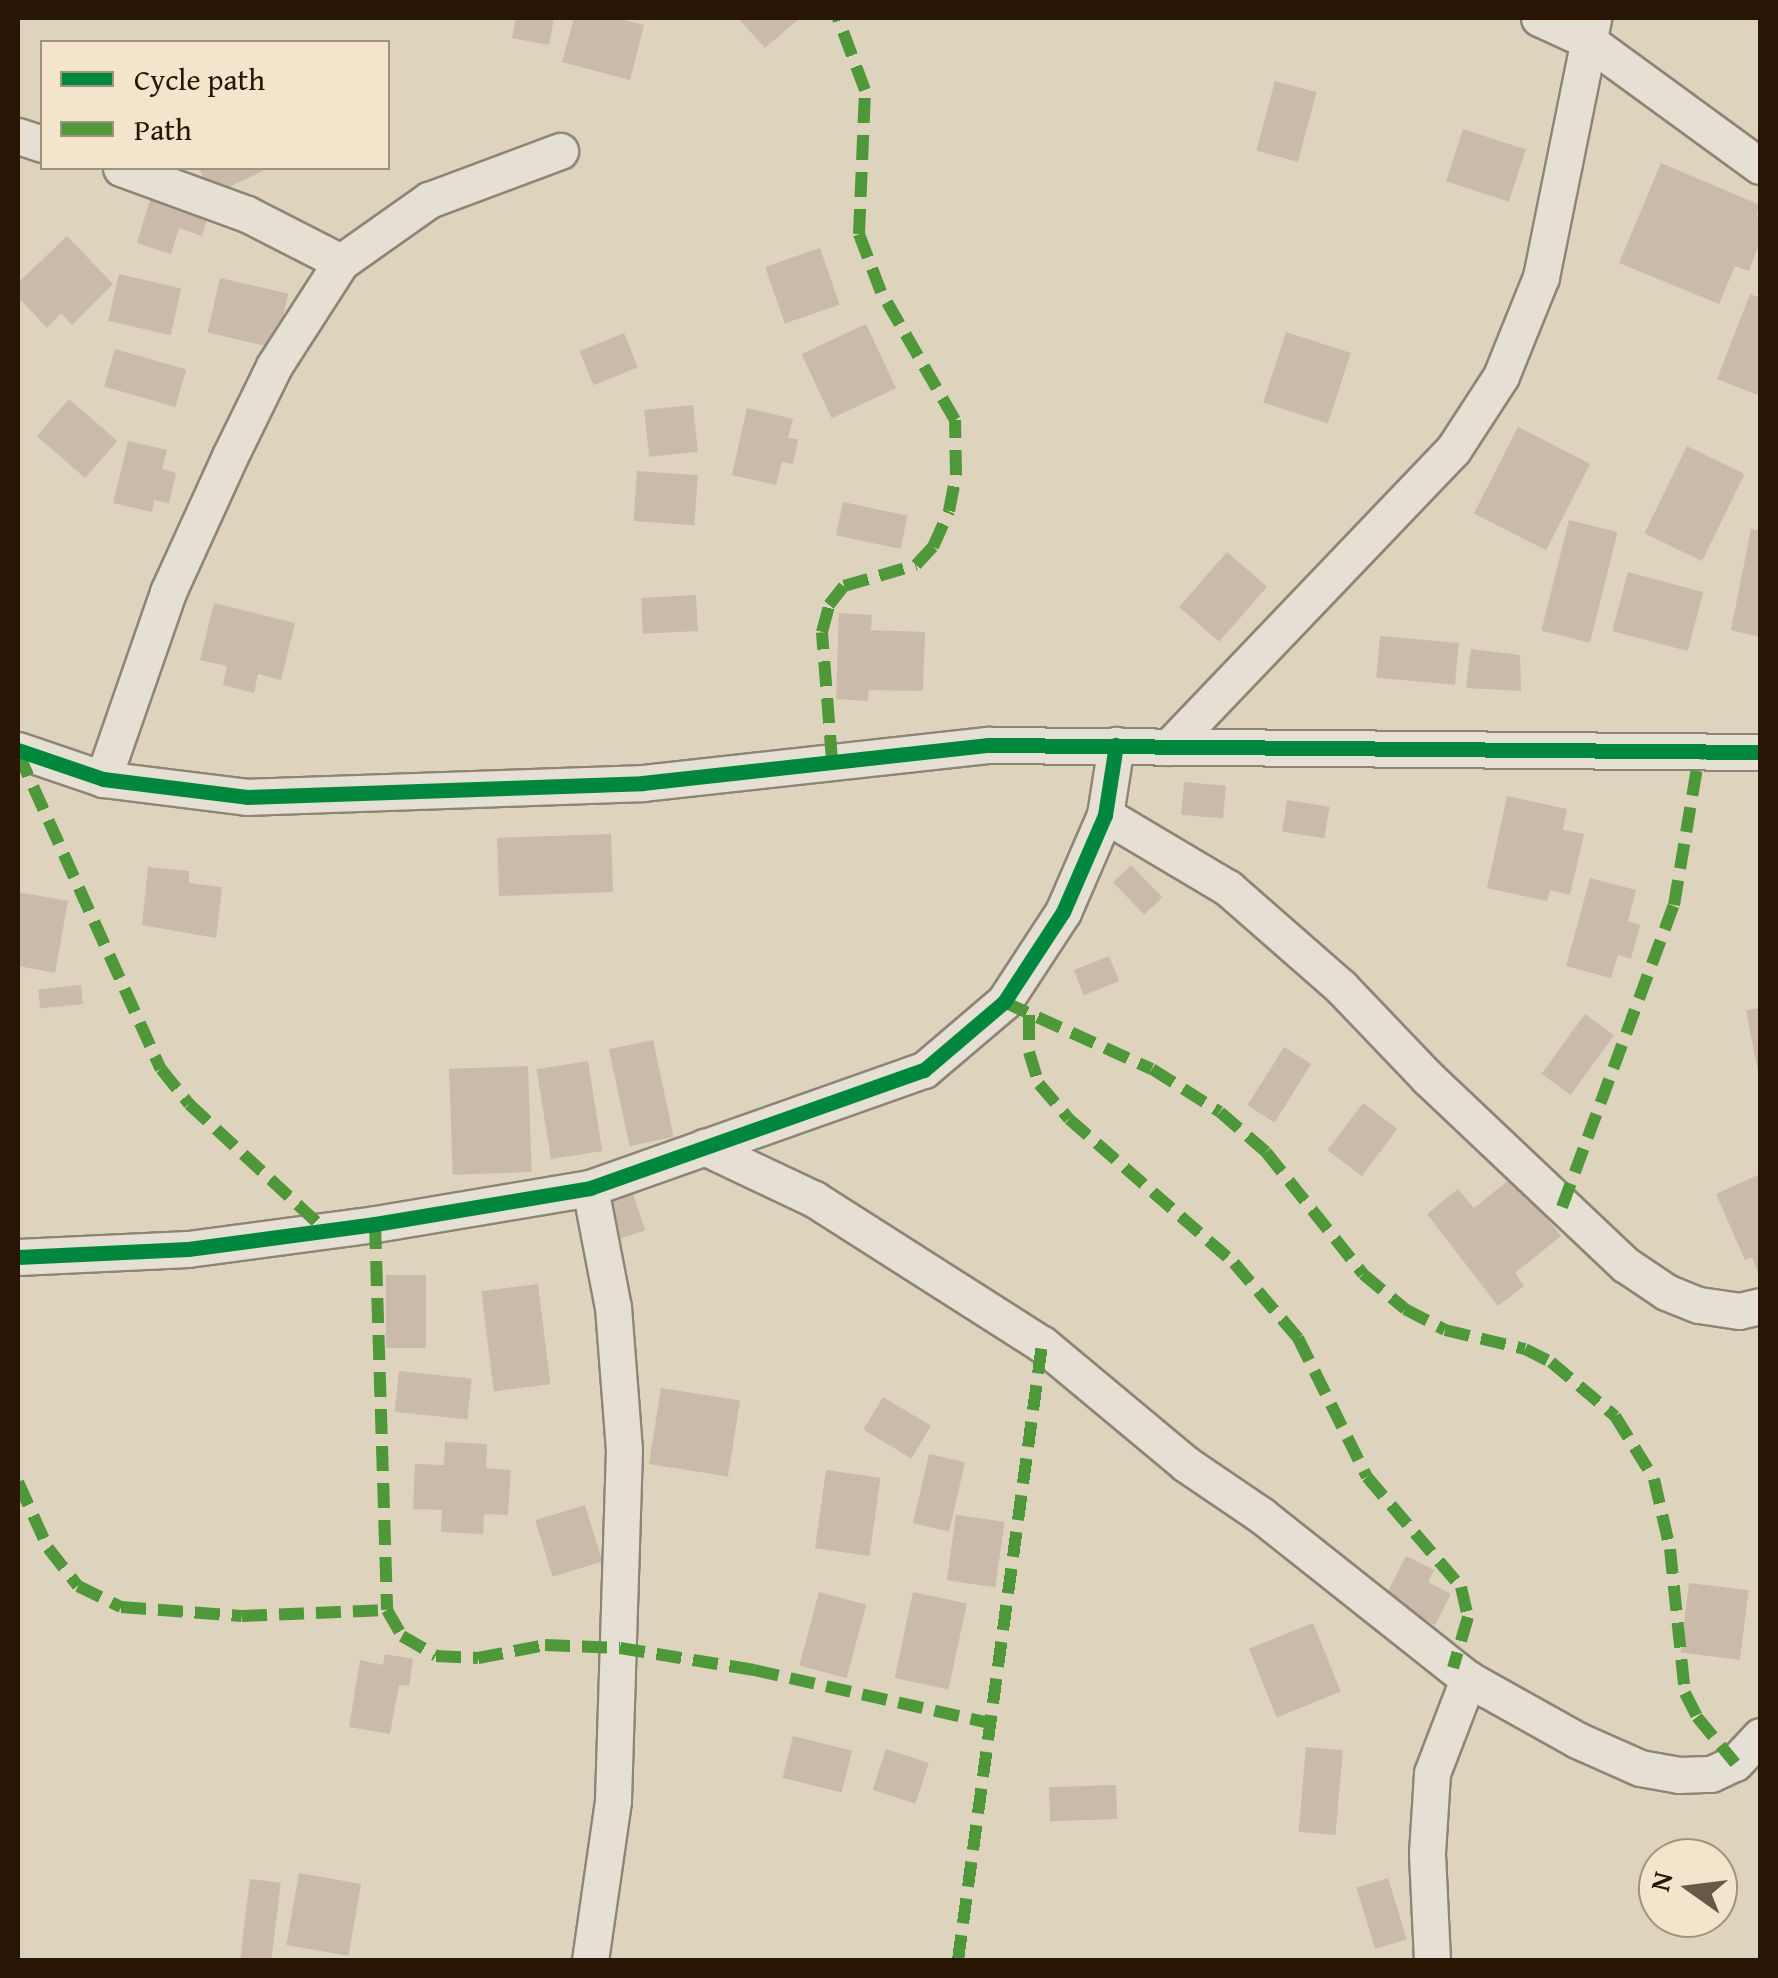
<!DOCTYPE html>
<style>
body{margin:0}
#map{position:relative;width:1778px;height:1978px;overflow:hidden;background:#ded3bd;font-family:"Gentium Book Plus",serif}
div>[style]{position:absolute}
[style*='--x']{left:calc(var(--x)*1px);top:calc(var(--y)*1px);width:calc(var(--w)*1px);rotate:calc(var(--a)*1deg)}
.building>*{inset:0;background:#cabaaa;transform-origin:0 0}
.roads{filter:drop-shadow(2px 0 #8e8577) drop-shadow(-2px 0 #8e8577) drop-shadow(0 2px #8e8577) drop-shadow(0 -2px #8e8577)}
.street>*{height:35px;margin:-17.5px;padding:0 17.5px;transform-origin:17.5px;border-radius:17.5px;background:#e5dfd4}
.quiet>*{height:12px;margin-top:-6px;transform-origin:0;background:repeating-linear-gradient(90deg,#4f983a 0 25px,transparent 0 37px)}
.cycleway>*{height:15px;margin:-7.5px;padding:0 7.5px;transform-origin:7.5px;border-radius:7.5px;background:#00873e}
span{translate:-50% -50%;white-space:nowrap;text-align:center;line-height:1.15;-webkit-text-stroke:10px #f2e5cc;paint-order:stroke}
.frame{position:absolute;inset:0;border:20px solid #291504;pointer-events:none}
.legend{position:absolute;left:40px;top:40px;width:350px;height:130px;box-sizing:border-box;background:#f2e5cc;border:2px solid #a2927c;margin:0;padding:12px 18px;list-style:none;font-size:30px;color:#291504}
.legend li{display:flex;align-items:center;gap:20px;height:50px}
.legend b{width:50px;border:2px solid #a2927c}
.north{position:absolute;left:1638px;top:1838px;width:100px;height:100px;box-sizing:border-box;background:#f2e5cc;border:2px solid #a2927c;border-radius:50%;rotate:284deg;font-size:28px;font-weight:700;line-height:40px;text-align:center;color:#291504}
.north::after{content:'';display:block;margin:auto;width:35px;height:45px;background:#685845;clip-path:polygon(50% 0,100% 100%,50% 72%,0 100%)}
</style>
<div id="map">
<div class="building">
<div style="clip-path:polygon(516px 18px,554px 18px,549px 45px,512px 38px)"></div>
<div style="clip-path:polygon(574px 18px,616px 18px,644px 25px,630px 80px,562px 62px)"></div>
<div style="clip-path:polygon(738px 18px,800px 18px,765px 48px)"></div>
<div style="left:1275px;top:81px;width:43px;height:72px;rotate:15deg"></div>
<div style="left:1463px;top:129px;width:66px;height:55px;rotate:18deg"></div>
<div style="clip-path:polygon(1661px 163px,1760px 205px,1757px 214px,1760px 241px,1749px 271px,1735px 266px,1719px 304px,1619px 263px)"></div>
<div style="clip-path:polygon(199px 168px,262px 168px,263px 171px,212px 195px)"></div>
<div style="clip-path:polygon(152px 193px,209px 214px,202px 236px,179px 228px,171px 254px,137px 243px)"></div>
<div style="clip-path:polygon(67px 236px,113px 284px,72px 325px,61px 313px,47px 328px,18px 297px,18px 283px)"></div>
<div style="left:820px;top:248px;width:60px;height:58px;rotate:71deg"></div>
<div style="left:119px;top:274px;width:64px;height:48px;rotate:13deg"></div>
<div style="left:220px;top:278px;width:70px;height:56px;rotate:13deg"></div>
<div style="clip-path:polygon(1750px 294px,1760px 298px,1760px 396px,1717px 379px)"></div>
<div style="left:866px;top:324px;width:71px;height:71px;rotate:65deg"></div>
<div style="left:1286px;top:332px;width:68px;height:74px;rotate:18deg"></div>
<div style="left:624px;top:333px;width:37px;height:48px;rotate:68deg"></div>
<div style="left:115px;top:349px;width:74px;height:39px;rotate:16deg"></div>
<div style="left:69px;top:399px;width:64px;height:49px;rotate:41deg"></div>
<div style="left:693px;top:405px;width:47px;height:49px;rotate:84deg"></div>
<div style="clip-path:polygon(747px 408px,793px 419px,788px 438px,798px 439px,793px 464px,782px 462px,776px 485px,732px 475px)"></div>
<div style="left:1518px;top:427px;width:81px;height:97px;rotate:27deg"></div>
<div style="clip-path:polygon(128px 441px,167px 450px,162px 469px,176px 473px,169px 503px,154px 500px,152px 512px,113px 503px)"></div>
<div style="left:1687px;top:446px;width:64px;height:97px;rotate:26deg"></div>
<div style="left:637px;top:471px;width:61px;height:50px;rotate:4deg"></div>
<div style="left:843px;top:502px;width:66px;height:34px;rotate:12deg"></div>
<div style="left:1569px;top:520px;width:50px;height:114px;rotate:14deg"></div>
<div style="clip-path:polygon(1751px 529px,1760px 531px,1760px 637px,1731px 630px)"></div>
<div style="left:1227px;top:552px;width:53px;height:73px;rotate:41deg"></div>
<div style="left:1628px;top:572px;width:78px;height:61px;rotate:15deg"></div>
<div style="left:696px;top:595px;width:36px;height:55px;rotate:87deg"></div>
<div style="clip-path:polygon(214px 603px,295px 623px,281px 680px,258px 674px,254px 693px,223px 685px,227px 666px,200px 660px)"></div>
<div style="clip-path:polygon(839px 613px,872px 615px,871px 630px,925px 632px,923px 691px,869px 690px,868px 701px,836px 699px)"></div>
<div style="left:1380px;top:636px;width:79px;height:42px;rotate:5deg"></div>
<div style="clip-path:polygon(1471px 649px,1520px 655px,1521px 691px,1466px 688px)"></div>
<div style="left:1184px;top:782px;width:42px;height:33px;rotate:5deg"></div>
<div style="clip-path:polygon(1507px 796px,1567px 809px,1563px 830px,1584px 834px,1570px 895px,1550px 890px,1547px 901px,1487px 888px)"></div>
<div style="left:1287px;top:800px;width:43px;height:32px;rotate:9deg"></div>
<div style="left:611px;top:834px;width:58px;height:114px;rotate:88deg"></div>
<div style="left:1131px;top:865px;width:45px;height:25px;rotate:46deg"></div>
<div style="clip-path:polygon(148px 867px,189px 871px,189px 883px,222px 887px,216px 938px,142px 925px)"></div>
<div style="clip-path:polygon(1590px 878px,1636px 890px,1628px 921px,1640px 925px,1631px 959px,1618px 955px,1611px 978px,1566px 966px)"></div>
<div style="clip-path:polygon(18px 892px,68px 901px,55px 973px,18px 966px)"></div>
<div style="left:1109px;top:956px;width:27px;height:38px;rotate:68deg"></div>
<div style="left:81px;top:985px;width:19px;height:43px;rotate:84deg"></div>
<div style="clip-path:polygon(1760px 1008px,1760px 1077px,1759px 1077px,1746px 1010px)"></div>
<div style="left:1585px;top:1014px;width:36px;height:74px;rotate:36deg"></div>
<div style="left:653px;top:1040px;width:99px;height:45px;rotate:78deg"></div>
<div style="left:1284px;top:1047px;width:32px;height:69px;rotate:32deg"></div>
<div style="left:588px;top:1061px;width:91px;height:52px;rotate:81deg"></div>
<div style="left:528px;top:1066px;width:106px;height:79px;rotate:88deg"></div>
<div style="left:1363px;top:1103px;width:43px;height:59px;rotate:37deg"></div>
<div style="clip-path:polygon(1760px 1174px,1760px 1277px,1752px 1257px,1745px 1260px,1716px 1194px)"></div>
<div style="clip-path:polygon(1514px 1176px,1561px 1236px,1515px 1273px,1524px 1286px,1498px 1306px,1427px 1214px,1458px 1189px,1474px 1208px)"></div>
<div style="left:629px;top:1181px;width:52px;height:35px;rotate:72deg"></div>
<div style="left:386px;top:1275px;width:40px;height:73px"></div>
<div style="left:538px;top:1284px;width:101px;height:57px;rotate:83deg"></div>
<div style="left:399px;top:1371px;width:73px;height:41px;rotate:6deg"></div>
<div style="left:661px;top:1388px;width:80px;height:77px;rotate:9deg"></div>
<div style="left:883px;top:1397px;width:56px;height:38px;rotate:31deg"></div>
<div style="clip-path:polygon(445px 1442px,487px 1444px,486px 1468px,511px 1470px,508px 1515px,484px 1514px,483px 1534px,441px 1532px,442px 1510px,413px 1509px,415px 1464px,444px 1465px)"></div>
<div style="left:929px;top:1454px;width:37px;height:71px;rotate:13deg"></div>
<div style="left:826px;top:1470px;width:55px;height:79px;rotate:8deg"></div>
<div style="left:585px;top:1505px;width:59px;height:52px;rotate:73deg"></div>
<div style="left:956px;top:1515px;width:49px;height:66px;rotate:8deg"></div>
<div style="clip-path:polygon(1406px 1556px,1434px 1570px,1428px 1582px,1451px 1594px,1435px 1625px,1384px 1599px)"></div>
<div style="left:1689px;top:1583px;width:60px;height:70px;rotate:7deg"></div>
<div style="left:819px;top:1592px;width:49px;height:76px;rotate:15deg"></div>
<div style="left:913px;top:1592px;width:55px;height:88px;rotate:12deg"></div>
<div style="left:1313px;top:1623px;width:74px;height:69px;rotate:68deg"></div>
<div style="clip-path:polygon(385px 1654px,413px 1659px,409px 1686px,399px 1685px,390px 1734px,349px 1727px,360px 1660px,383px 1665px)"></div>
<div style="left:793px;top:1736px;width:61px;height:43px;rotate:14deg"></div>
<div style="left:1306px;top:1747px;width:37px;height:85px;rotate:5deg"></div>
<div style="left:886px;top:1749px;width:45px;height:43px;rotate:18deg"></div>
<div style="left:1116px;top:1785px;width:34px;height:67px;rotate:88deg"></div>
<div style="left:299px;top:1873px;width:63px;height:73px;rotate:10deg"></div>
<div style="left:1388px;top:1878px;width:64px;height:33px;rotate:73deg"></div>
<div style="left:250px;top:1879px;width:31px;height:79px;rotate:7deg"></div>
</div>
<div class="roads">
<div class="street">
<div style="--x:1539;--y:18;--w:53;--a:24.6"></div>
<div style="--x:1587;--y:40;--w:214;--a:36.1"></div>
<div style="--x:18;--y:136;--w:25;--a:18"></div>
<div style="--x:121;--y:168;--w:134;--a:20.1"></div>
<div style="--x:247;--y:214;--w:106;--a:27.1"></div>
<div style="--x:1169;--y:747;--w:411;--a:-46.3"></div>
<div style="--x:1453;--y:450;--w:88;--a:-57"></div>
<div style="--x:1501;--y:376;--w:107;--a:-68"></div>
<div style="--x:1541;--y:277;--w:264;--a:-78.6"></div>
<div style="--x:18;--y:750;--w:90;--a:18.8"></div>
<div style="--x:103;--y:779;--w:145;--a:7.1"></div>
<div style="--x:247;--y:797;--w:396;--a:-2"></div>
<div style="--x:643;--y:783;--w:347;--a:-6.3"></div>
<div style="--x:988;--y:745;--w:772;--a:0.52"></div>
<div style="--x:103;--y:779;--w:198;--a:-70.8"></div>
<div style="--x:168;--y:592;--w:149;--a:-65.5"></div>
<div style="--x:230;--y:456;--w:100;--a:-63.9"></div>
<div style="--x:274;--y:366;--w:124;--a:-57.2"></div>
<div style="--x:341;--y:262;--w:108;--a:-35.2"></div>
<div style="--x:429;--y:200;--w:140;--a:-20.5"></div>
<div style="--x:1105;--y:815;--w:143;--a:30.7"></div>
<div style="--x:1228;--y:888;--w:150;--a:41.2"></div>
<div style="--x:1341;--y:987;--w:126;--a:46.3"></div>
<div style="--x:1428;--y:1078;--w:272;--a:43.4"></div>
<div style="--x:1626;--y:1265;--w:48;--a:34"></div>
<div style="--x:1666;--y:1292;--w:35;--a:22"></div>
<div style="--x:1699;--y:1305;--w:40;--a:8.5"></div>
<div style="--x:1739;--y:1311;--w:22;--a:-13"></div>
<div style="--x:704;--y:1147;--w:122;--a:25.3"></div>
<div style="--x:814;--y:1199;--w:270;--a:32.5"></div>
<div style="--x:1042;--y:1344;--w:187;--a:39.8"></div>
<div style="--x:1186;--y:1464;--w:91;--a:34.2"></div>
<div style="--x:1261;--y:1515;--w:264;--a:38.4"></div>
<div style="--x:1468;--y:1679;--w:125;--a:29.2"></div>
<div style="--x:1577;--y:1740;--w:69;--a:24"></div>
<div style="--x:1640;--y:1768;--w:40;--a:10"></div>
<div style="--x:1679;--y:1775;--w:32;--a:-2"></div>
<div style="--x:1711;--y:1774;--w:26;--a:-25"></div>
<div style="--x:1735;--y:1763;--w:37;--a:-47"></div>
<div style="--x:590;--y:1188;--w:121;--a:79.1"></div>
<div style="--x:613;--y:1307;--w:142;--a:85.6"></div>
<div style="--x:624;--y:1449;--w:352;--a:91.8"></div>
<div style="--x:613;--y:1801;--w:161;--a:98.2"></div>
<div style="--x:18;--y:1257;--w:170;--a:-2.7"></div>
<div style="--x:188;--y:1249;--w:189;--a:-7.6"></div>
<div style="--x:375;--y:1224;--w:218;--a:-9.5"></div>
<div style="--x:590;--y:1188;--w:354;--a:-19.5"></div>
<div style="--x:924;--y:1070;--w:105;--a:-40.4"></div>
<div style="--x:1004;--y:1002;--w:108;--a:-56.8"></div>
<div style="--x:1063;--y:912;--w:106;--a:-66.6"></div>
<div style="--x:1105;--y:815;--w:71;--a:-81.1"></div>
<div style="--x:1432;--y:1960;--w:107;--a:-92.7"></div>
<div style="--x:1427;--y:1853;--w:80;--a:-86.4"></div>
<div style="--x:1432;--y:1773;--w:101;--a:-69"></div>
</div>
</div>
<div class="quiet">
<div style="--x:18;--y:753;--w:347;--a:65.7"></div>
<div style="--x:161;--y:1069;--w:45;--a:51.3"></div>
<div style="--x:189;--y:1104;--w:185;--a:42.8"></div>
<div style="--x:832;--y:760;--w:128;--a:-94.5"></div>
<div style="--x:822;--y:632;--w:28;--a:-75"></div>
<div style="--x:829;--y:605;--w:24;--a:-52"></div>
<div style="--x:844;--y:586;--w:75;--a:-16.3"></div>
<div style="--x:916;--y:565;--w:25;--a:-47"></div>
<div style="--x:933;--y:547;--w:39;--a:-66"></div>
<div style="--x:949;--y:511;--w:37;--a:-79"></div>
<div style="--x:956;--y:475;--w:55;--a:-91"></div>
<div style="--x:955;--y:420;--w:148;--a:-120"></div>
<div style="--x:881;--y:292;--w:62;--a:-110.8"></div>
<div style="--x:859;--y:234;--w:144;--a:-87.6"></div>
<div style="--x:865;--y:90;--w:77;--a:-110.6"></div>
<div style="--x:1004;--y:1002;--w:162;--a:24.4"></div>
<div style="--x:1152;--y:1069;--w:80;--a:32.3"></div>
<div style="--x:1220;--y:1112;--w:61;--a:41"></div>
<div style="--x:1266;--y:1152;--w:156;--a:51.5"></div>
<div style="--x:1363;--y:1274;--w:55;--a:39.8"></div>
<div style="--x:1405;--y:1309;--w:45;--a:27.7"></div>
<div style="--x:1445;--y:1330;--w:82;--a:13.4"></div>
<div style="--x:1525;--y:1349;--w:29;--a:27"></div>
<div style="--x:1551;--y:1362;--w:84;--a:40.2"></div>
<div style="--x:1615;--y:1416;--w:74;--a:58.2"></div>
<div style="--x:1654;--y:1479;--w:72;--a:77.1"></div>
<div style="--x:1670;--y:1549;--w:145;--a:84.1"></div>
<div style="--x:1685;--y:1693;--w:27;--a:63"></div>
<div style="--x:1697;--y:1717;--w:60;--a:50.4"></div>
<div style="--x:1029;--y:1015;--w:37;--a:90"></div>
<div style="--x:1029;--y:1052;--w:34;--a:73"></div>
<div style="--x:1039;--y:1084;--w:46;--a:49.4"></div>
<div style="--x:1069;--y:1119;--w:219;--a:41.1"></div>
<div style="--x:1234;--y:1263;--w:99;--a:49.5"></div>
<div style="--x:1298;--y:1338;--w:155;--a:63.6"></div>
<div style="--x:1367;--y:1477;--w:145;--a:49.5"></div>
<div style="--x:1461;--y:1587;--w:31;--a:77"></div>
<div style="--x:1468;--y:1617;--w:53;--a:106.4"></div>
<div style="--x:1562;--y:1207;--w:322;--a:-69.7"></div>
<div style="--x:1674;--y:905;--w:157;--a:-80.5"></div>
<div style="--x:375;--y:1224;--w:386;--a:88.2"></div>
<div style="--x:387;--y:1610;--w:30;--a:60"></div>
<div style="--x:402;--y:1636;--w:39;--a:30"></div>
<div style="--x:436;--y:1656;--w:42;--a:2.7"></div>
<div style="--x:478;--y:1658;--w:68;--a:-11"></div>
<div style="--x:545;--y:1645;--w:75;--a:2.3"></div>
<div style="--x:620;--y:1648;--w:136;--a:9.3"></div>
<div style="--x:754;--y:1670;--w:242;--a:12.7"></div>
<div style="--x:18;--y:1482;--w:72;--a:65.6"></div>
<div style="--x:48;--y:1548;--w:48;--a:51.7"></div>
<div style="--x:78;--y:1586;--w:48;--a:26"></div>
<div style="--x:121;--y:1607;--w:121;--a:4.3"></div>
<div style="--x:242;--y:1616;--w:145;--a:-2.4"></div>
<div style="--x:958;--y:1960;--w:622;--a:-82.23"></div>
</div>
<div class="cycleway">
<div style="--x:18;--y:750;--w:90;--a:18.8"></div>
<div style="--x:103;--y:779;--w:145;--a:7.1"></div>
<div style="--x:247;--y:797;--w:396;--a:-2"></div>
<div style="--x:643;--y:783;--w:347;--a:-6.3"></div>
<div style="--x:988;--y:745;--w:772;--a:0.52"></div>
<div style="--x:18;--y:1257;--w:170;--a:-2.7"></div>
<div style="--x:188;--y:1249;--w:189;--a:-7.6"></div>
<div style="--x:375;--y:1224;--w:218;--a:-9.5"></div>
<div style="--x:590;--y:1188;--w:354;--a:-19.5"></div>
<div style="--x:924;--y:1070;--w:105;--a:-40.4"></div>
<div style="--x:1004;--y:1002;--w:108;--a:-56.8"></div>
<div style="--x:1063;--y:912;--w:106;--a:-66.6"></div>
<div style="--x:1105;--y:815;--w:71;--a:-81.1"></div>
</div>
<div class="frame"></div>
<ul class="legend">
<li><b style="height:12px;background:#00873e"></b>Cycle path</li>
<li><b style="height:12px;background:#4f983a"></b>Path</li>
</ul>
<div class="north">N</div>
</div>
